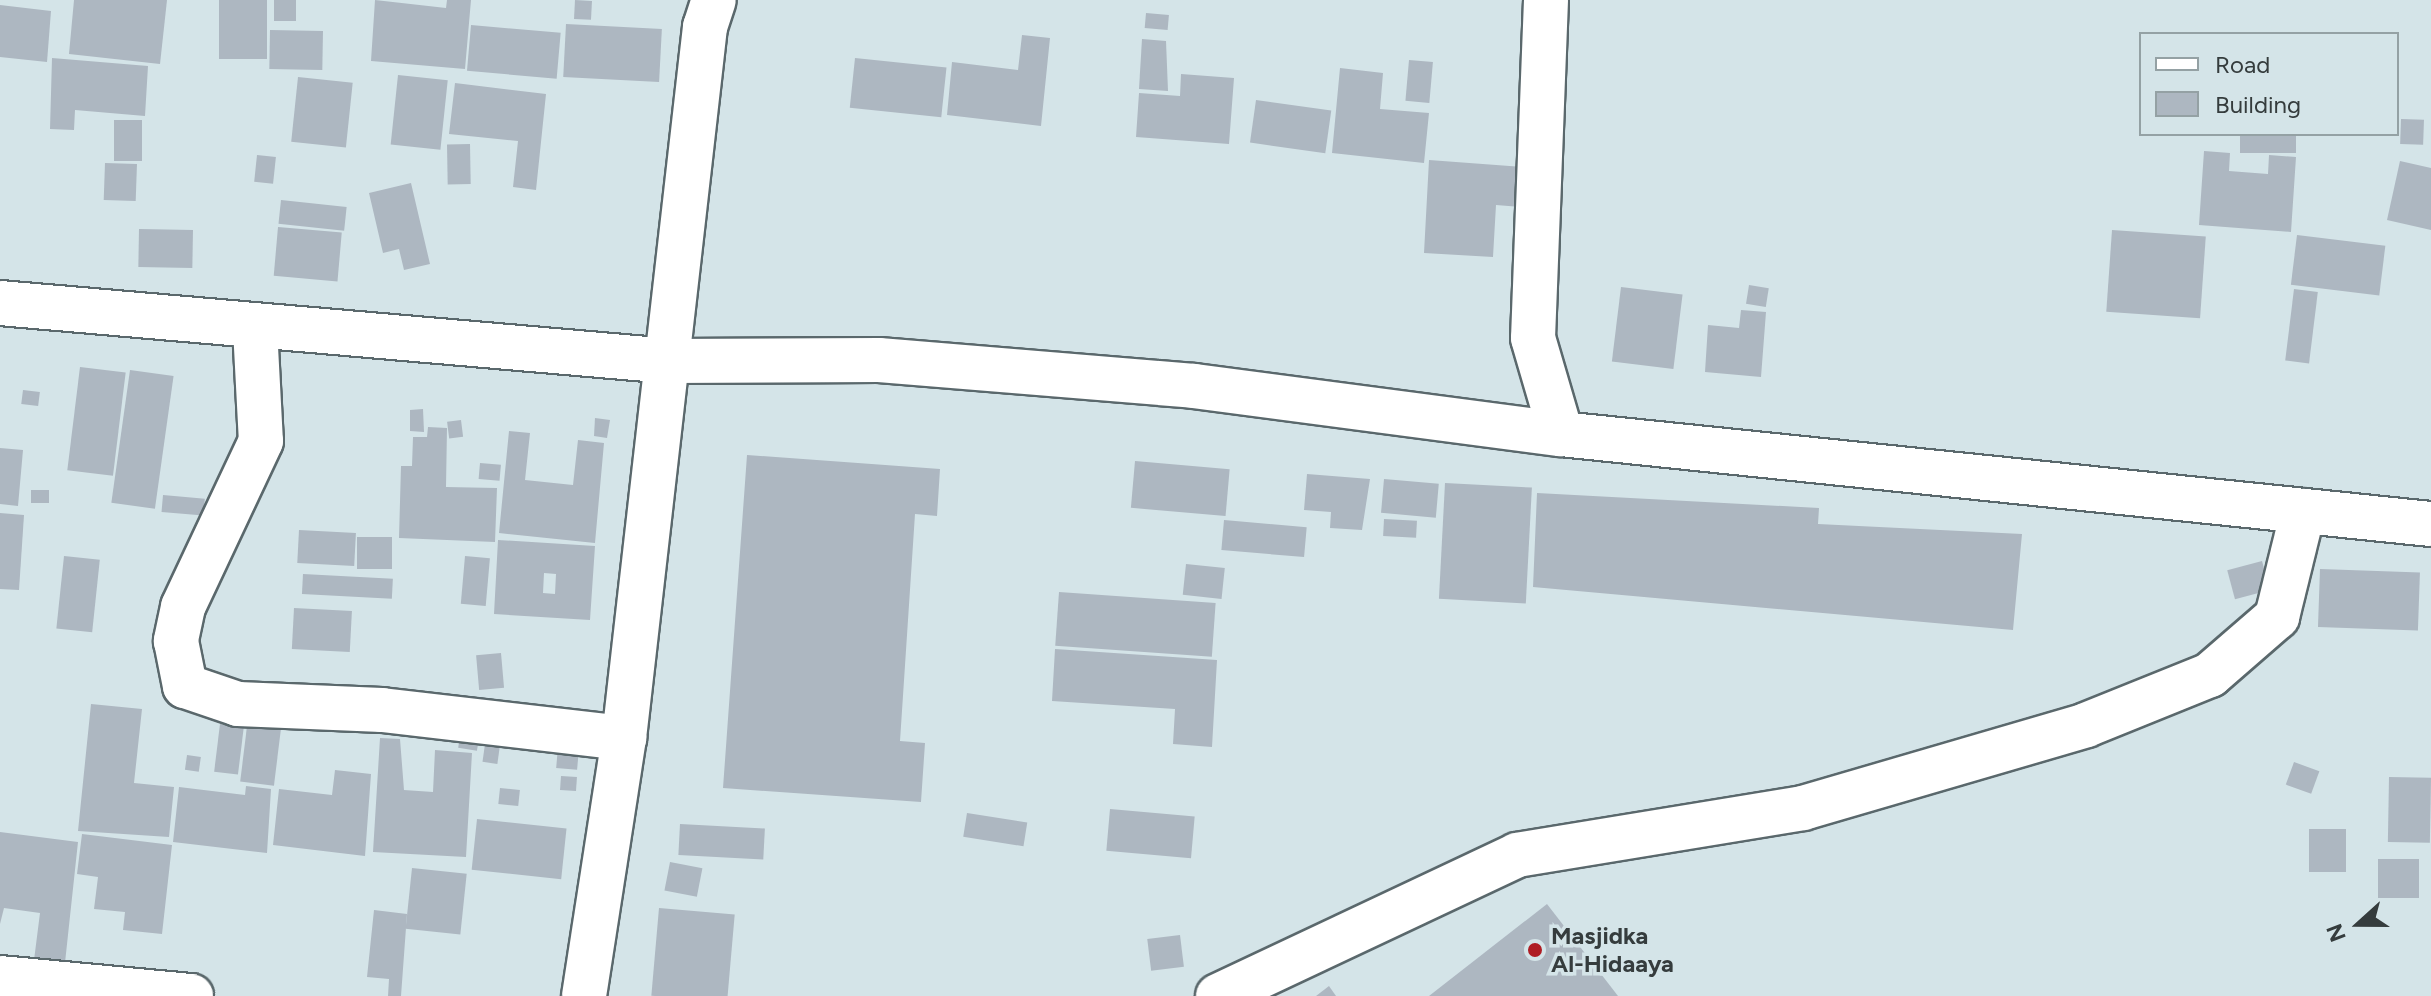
<!DOCTYPE html>
<style>
body{margin:0}
#map{position:relative;width:2431px;height:996px;overflow:hidden;background:#d4e4e8;font-family:Figtree,sans-serif}
div>[style]{position:absolute}
[style*='--x']{left:calc(var(--x)*1px);top:calc(var(--y)*1px);width:calc(var(--w)*1px);rotate:calc(var(--a)*1deg)}
.building>*{inset:0;background:#adb7c1;transform-origin:0 0}
.roads{filter:drop-shadow(2px 0 #5a686c) drop-shadow(-2px 0 #5a686c) drop-shadow(0 2px #5a686c) drop-shadow(0 -2px #5a686c)}
.minor>*{height:44px;margin:-22px;padding:0 22px;transform-origin:22px;border-radius:22px;background:#fff}
.dots>*{width:22px;height:22px;translate:-50% -50%;box-sizing:border-box;border:4px solid #d4e4e8;border-radius:50%}
span{translate:-50% -50%;white-space:nowrap;text-align:center;line-height:1.15;-webkit-text-stroke:7px #d4e4e8;paint-order:stroke}
.poi-label{font-size:24px;color:#353c3d;font-weight:700}
.left{translate:0 -50%;text-align:left}
.legend{position:absolute;left:2139px;top:32px;width:260px;height:104px;box-sizing:border-box;background:#d4e4e8;border:2px solid #94a1a4;margin:0;padding:10px 14px;list-style:none;font-size:24px;color:#353c3d}
.legend li{display:flex;align-items:center;gap:16px;height:40px}
.legend b{width:40px;border:2px solid #94a1a4}
.north{position:absolute;left:2319px;top:884px;width:80px;height:80px;-webkit-text-stroke:6px #d4e4e8;paint-order:stroke;rotate:249deg;font-size:22px;font-weight:700;line-height:32px;text-align:center;color:#353c3d}
.north::after{content:'';display:block;margin:auto;width:28px;height:36px;background:#353c3d;clip-path:polygon(50% 0,100% 100%,50% 72%,0 100%)}
</style>
<div id="map">
<div class="building">
<div style="clip-path:polygon(74px 0,167px 0,160px 64px,69px 54px)"></div>
<div style="left:219px;top:0;width:48px;height:59px"></div>
<div style="left:274px;top:0;width:22px;height:21px"></div>
<div style="clip-path:polygon(375px 0,446px 8px,447px 0,471px 0,465px 69px,371px 61px)"></div>
<div style="left:575px;top:0;width:17px;height:19px;rotate:3deg"></div>
<div style="clip-path:polygon(0 5px,51px 11px,47px 62px,0 57px)"></div>
<div style="left:1146px;top:13px;width:23px;height:15px;rotate:5deg"></div>
<div style="left:566px;top:24px;width:96px;height:53px;rotate:3deg"></div>
<div style="left:471px;top:25px;width:90px;height:46px;rotate:5deg"></div>
<div style="left:270px;top:30px;width:53px;height:39px;rotate:1deg"></div>
<div style="clip-path:polygon(1022px 35px,1050px 38px,1041px 126px,947px 115px,952px 62px,1018px 70px)"></div>
<div style="clip-path:polygon(1142px 39px,1166px 41px,1168px 91px,1139px 89px)"></div>
<div style="clip-path:polygon(52px 58px,148px 66px,145px 116px,75px 110px,74px 130px,50px 129px)"></div>
<div style="left:855px;top:58px;width:92px;height:50px;rotate:6deg"></div>
<div style="left:1409px;top:60px;width:24px;height:41px;rotate:5deg"></div>
<div style="clip-path:polygon(1340px 68px,1383px 73px,1380px 109px,1429px 113px,1424px 163px,1332px 153px)"></div>
<div style="clip-path:polygon(1181px 74px,1234px 78px,1229px 144px,1136px 137px,1139px 93px,1180px 96px)"></div>
<div style="left:398px;top:75px;width:50px;height:70px;rotate:6deg"></div>
<div style="left:298px;top:77px;width:55px;height:65px;rotate:6deg"></div>
<div style="clip-path:polygon(455px 83px,546px 94px,536px 190px,513px 187px,518px 141px,449px 134px)"></div>
<div style="left:1256px;top:100px;width:76px;height:43px;rotate:8deg"></div>
<div style="left:2401px;top:119px;width:23px;height:25px;rotate:2deg"></div>
<div style="left:114px;top:120px;width:28px;height:41px"></div>
<div style="left:2240px;top:134px;width:56px;height:19px"></div>
<div style="left:470px;top:144px;width:40px;height:23px;rotate:89deg"></div>
<div style="clip-path:polygon(2204px 151px,2230px 153px,2229px 171px,2268px 174px,2269px 155px,2296px 157px,2291px 232px,2199px 225px)"></div>
<div style="left:257px;top:155px;width:19px;height:27px;rotate:6deg"></div>
<div style="clip-path:polygon(1429px 160px,1523px 167px,1521px 207px,1496px 205px,1493px 257px,1424px 253px)"></div>
<div style="clip-path:polygon(2400px 161px,2431px 168px,2431px 230px,2387px 220px)"></div>
<div style="left:105px;top:163px;width:32px;height:37px;rotate:2deg"></div>
<div style="clip-path:polygon(411px 183px,430px 264px,404px 270px,399px 249px,383px 253px,369px 193px)"></div>
<div style="left:281px;top:200px;width:66px;height:24px;rotate:6deg"></div>
<div style="left:278px;top:227px;width:64px;height:49px;rotate:5deg"></div>
<div style="left:139px;top:229px;width:54px;height:38px;rotate:1deg"></div>
<div style="left:2112px;top:230px;width:94px;height:82px;rotate:4deg"></div>
<div style="left:2297px;top:235px;width:89px;height:50px;rotate:7deg"></div>
<div style="left:1749px;top:285px;width:20px;height:19px;rotate:9deg"></div>
<div style="left:1621px;top:287px;width:62px;height:75px;rotate:7deg"></div>
<div style="left:2294px;top:289px;width:24px;height:72px;rotate:7deg"></div>
<div style="clip-path:polygon(1741px 310px,1766px 312px,1761px 377px,1705px 372px,1708px 325px,1739px 328px)"></div>
<div style="left:80px;top:367px;width:46px;height:104px;rotate:7deg"></div>
<div style="left:130px;top:370px;width:44px;height:134px;rotate:8deg"></div>
<div style="left:23px;top:390px;width:17px;height:14px;rotate:7deg"></div>
<div style="clip-path:polygon(423px 409px,424px 432px,410px 431px,410px 410px)"></div>
<div style="clip-path:polygon(595px 418px,610px 420px,607px 438px,594px 436px)"></div>
<div style="left:461px;top:420px;width:17px;height:14px;rotate:83deg"></div>
<div style="clip-path:polygon(428px 427px,447px 428px,446px 487px,497px 488px,495px 542px,399px 538px,401px 466px,412px 466px,413px 437px,427px 437px)"></div>
<div style="clip-path:polygon(509px 431px,530px 433px,525px 480px,573px 485px,578px 440px,604px 443px,595px 543px,499px 533px)"></div>
<div style="clip-path:polygon(0 448px,23px 450px,18px 506px,0 504px)"></div>
<div style="clip-path:polygon(747px 455px,940px 469px,937px 516px,915px 514px,900px 741px,925px 743px,921px 802px,723px 788px)"></div>
<div style="left:1135px;top:461px;width:95px;height:47px;rotate:5deg"></div>
<div style="left:480px;top:463px;width:21px;height:16px;rotate:5deg"></div>
<div style="clip-path:polygon(1307px 474px,1370px 479px,1362px 530px,1330px 528px,1331px 512px,1304px 510px)"></div>
<div style="left:1384px;top:479px;width:55px;height:34px;rotate:5deg"></div>
<div style="left:1445px;top:483px;width:87px;height:116px;rotate:3deg"></div>
<div style="left:49px;top:490px;width:13px;height:18px;rotate:90deg"></div>
<div style="clip-path:polygon(1537px 493px,1819px 508px,1818px 524px,2022px 534px,2013px 630px,1533px 587px)"></div>
<div style="left:163px;top:495px;width:42px;height:17px;rotate:5deg"></div>
<div style="clip-path:polygon(0 513px,24px 515px,19px 590px,0 589px)"></div>
<div style="left:1384px;top:519px;width:33px;height:17px;rotate:3deg"></div>
<div style="left:1224px;top:520px;width:83px;height:30px;rotate:5deg"></div>
<div style="left:299px;top:530px;width:57px;height:33px;rotate:3deg"></div>
<div style="left:357px;top:537px;width:35px;height:32px"></div>
<div style="clip-path:polygon(evenodd,498px 540px,595px 546px,590px 620px,494px 614px,498px 540px,544px 573px,556px 574px,555px 594px,543px 593px,544px 573px)"></div>
<div style="left:64px;top:556px;width:36px;height:73px;rotate:6deg"></div>
<div style="left:465px;top:556px;width:25px;height:48px;rotate:5deg"></div>
<div style="left:2262px;top:561px;width:30px;height:36px;rotate:75deg"></div>
<div style="left:1186px;top:564px;width:39px;height:31px;rotate:6deg"></div>
<div style="left:2320px;top:569px;width:100px;height:58px;rotate:2deg"></div>
<div style="left:303px;top:574px;width:90px;height:20px;rotate:3deg"></div>
<div style="left:1059px;top:592px;width:157px;height:54px;rotate:4deg"></div>
<div style="left:294px;top:608px;width:58px;height:41px;rotate:3deg"></div>
<div style="clip-path:polygon(1055px 649px,1217px 660px,1212px 747px,1173px 744px,1175px 709px,1052px 701px)"></div>
<div style="left:501px;top:653px;width:35px;height:25px;rotate:85deg"></div>
<div style="clip-path:polygon(91px 704px,142px 709px,134px 783px,174px 787px,169px 837px,78px 831px)"></div>
<div style="left:248px;top:718px;width:34px;height:64px;rotate:7deg"></div>
<div style="left:220px;top:724px;width:24px;height:48px;rotate:7deg"></div>
<div style="left:461px;top:730px;width:19px;height:18px;rotate:9deg"></div>
<div style="clip-path:polygon(380px 738px,400px 739px,404px 790px,433px 792px,435px 750px,472px 753px,466px 857px,373px 852px)"></div>
<div style="left:485px;top:744px;width:15px;height:18px;rotate:8deg"></div>
<div style="left:558px;top:747px;width:21px;height:21px;rotate:5deg"></div>
<div style="left:187px;top:755px;width:14px;height:15px;rotate:8deg"></div>
<div style="left:2294px;top:762px;width:27px;height:24px;rotate:20deg"></div>
<div style="clip-path:polygon(335px 770px,371px 774px,365px 856px,273px 845px,279px 789px,332px 795px)"></div>
<div style="left:561px;top:776px;width:16px;height:14px;rotate:4deg"></div>
<div style="left:2389px;top:777px;width:42px;height:65px;rotate:1deg"></div>
<div style="clip-path:polygon(246px 786px,271px 789px,267px 853px,173px 842px,179px 787px,245px 795px)"></div>
<div style="left:500px;top:788px;width:20px;height:16px;rotate:6deg"></div>
<div style="left:1110px;top:809px;width:85px;height:42px;rotate:5deg"></div>
<div style="left:967px;top:813px;width:61px;height:24px;rotate:9deg"></div>
<div style="left:477px;top:819px;width:90px;height:51px;rotate:6deg"></div>
<div style="left:680px;top:824px;width:85px;height:31px;rotate:3deg"></div>
<div style="left:2309px;top:829px;width:37px;height:43px"></div>
<div style="clip-path:polygon(0 832px,78px 842px,64px 972px,33px 968px,40px 913px,4px 908px,0 924px)"></div>
<div style="clip-path:polygon(82px 834px,172px 845px,162px 934px,123px 930px,125px 912px,94px 909px,98px 877px,77px 874px)"></div>
<div style="left:2378px;top:859px;width:41px;height:39px"></div>
<div style="left:670px;top:862px;width:33px;height:29px;rotate:11deg"></div>
<div style="left:412px;top:868px;width:55px;height:61px;rotate:6deg"></div>
<div style="clip-path:polygon(1547px 904px,1618px 996px,1429px 996px)"></div>
<div style="left:659px;top:908px;width:76px;height:88px;rotate:5deg"></div>
<div style="clip-path:polygon(374px 910px,407px 914px,401px 996px,388px 996px,389px 979px,367px 977px)"></div>
<div style="left:1180px;top:935px;width:32px;height:33px;rotate:83deg"></div>
<div style="clip-path:polygon(1329px 986px,1336px 996px,1316px 996px)"></div>
</div>
<div class="roads">
<div class="minor">
<div style="--x:1546;--y:0;--w:338;--a:92.2"></div>
<div style="--x:1533;--y:338;--w:100;--a:73.7"></div>
<div style="--x:0;--y:303;--w:673;--a:4.95"></div>
<div style="--x:670;--y:361;--w:209;--a:-0.3"></div>
<div style="--x:879;--y:360;--w:316;--a:4.7"></div>
<div style="--x:1194;--y:386;--w:370;--a:7.5"></div>
<div style="--x:1561;--y:434;--w:875;--a:5.91"></div>
<div style="--x:255;--y:328;--w:113;--a:87"></div>
<div style="--x:261;--y:441;--w:183;--a:115.2"></div>
<div style="--x:183;--y:607;--w:35;--a:102"></div>
<div style="--x:176;--y:641;--w:46;--a:78.7"></div>
<div style="--x:185;--y:686;--w:56;--a:18.8"></div>
<div style="--x:238;--y:704;--w:144;--a:2.4"></div>
<div style="--x:382;--y:710;--w:244;--a:6.6"></div>
<div style="--x:0;--y:978;--w:192;--a:5.4"></div>
<div style="--x:584;--y:996;--w:261;--a:-81.2"></div>
<div style="--x:624;--y:738;--w:716;--a:-83.5"></div>
<div style="--x:705;--y:27;--w:28;--a:-72"></div>
<div style="--x:1218;--y:996;--w:331;--a:-25.2"></div>
<div style="--x:1517;--y:855;--w:290;--a:-9.3"></div>
<div style="--x:1803;--y:808;--w:295;--a:-16.3"></div>
<div style="--x:2086;--y:725;--w:134;--a:-22"></div>
<div style="--x:2210;--y:675;--w:89;--a:-40.9"></div>
<div style="--x:2277;--y:617;--w:109;--a:-76.2"></div>
</div>
</div>
<div class="dots">
<div style="left:1535px;top:950px;background:#af1d24"></div>
</div>
<div class="poi-label">
<span class="left" style="left:1551px;top:950px">Masjidka<br>Al-Hidaaya</span>
</div>
<ul class="legend">
<li><b style="height:10px;background:#fff"></b>Road</li>
<li><b style="height:22px;background:#adb7c1"></b>Building</li>
</ul>
<div class="north">N</div>
</div>
